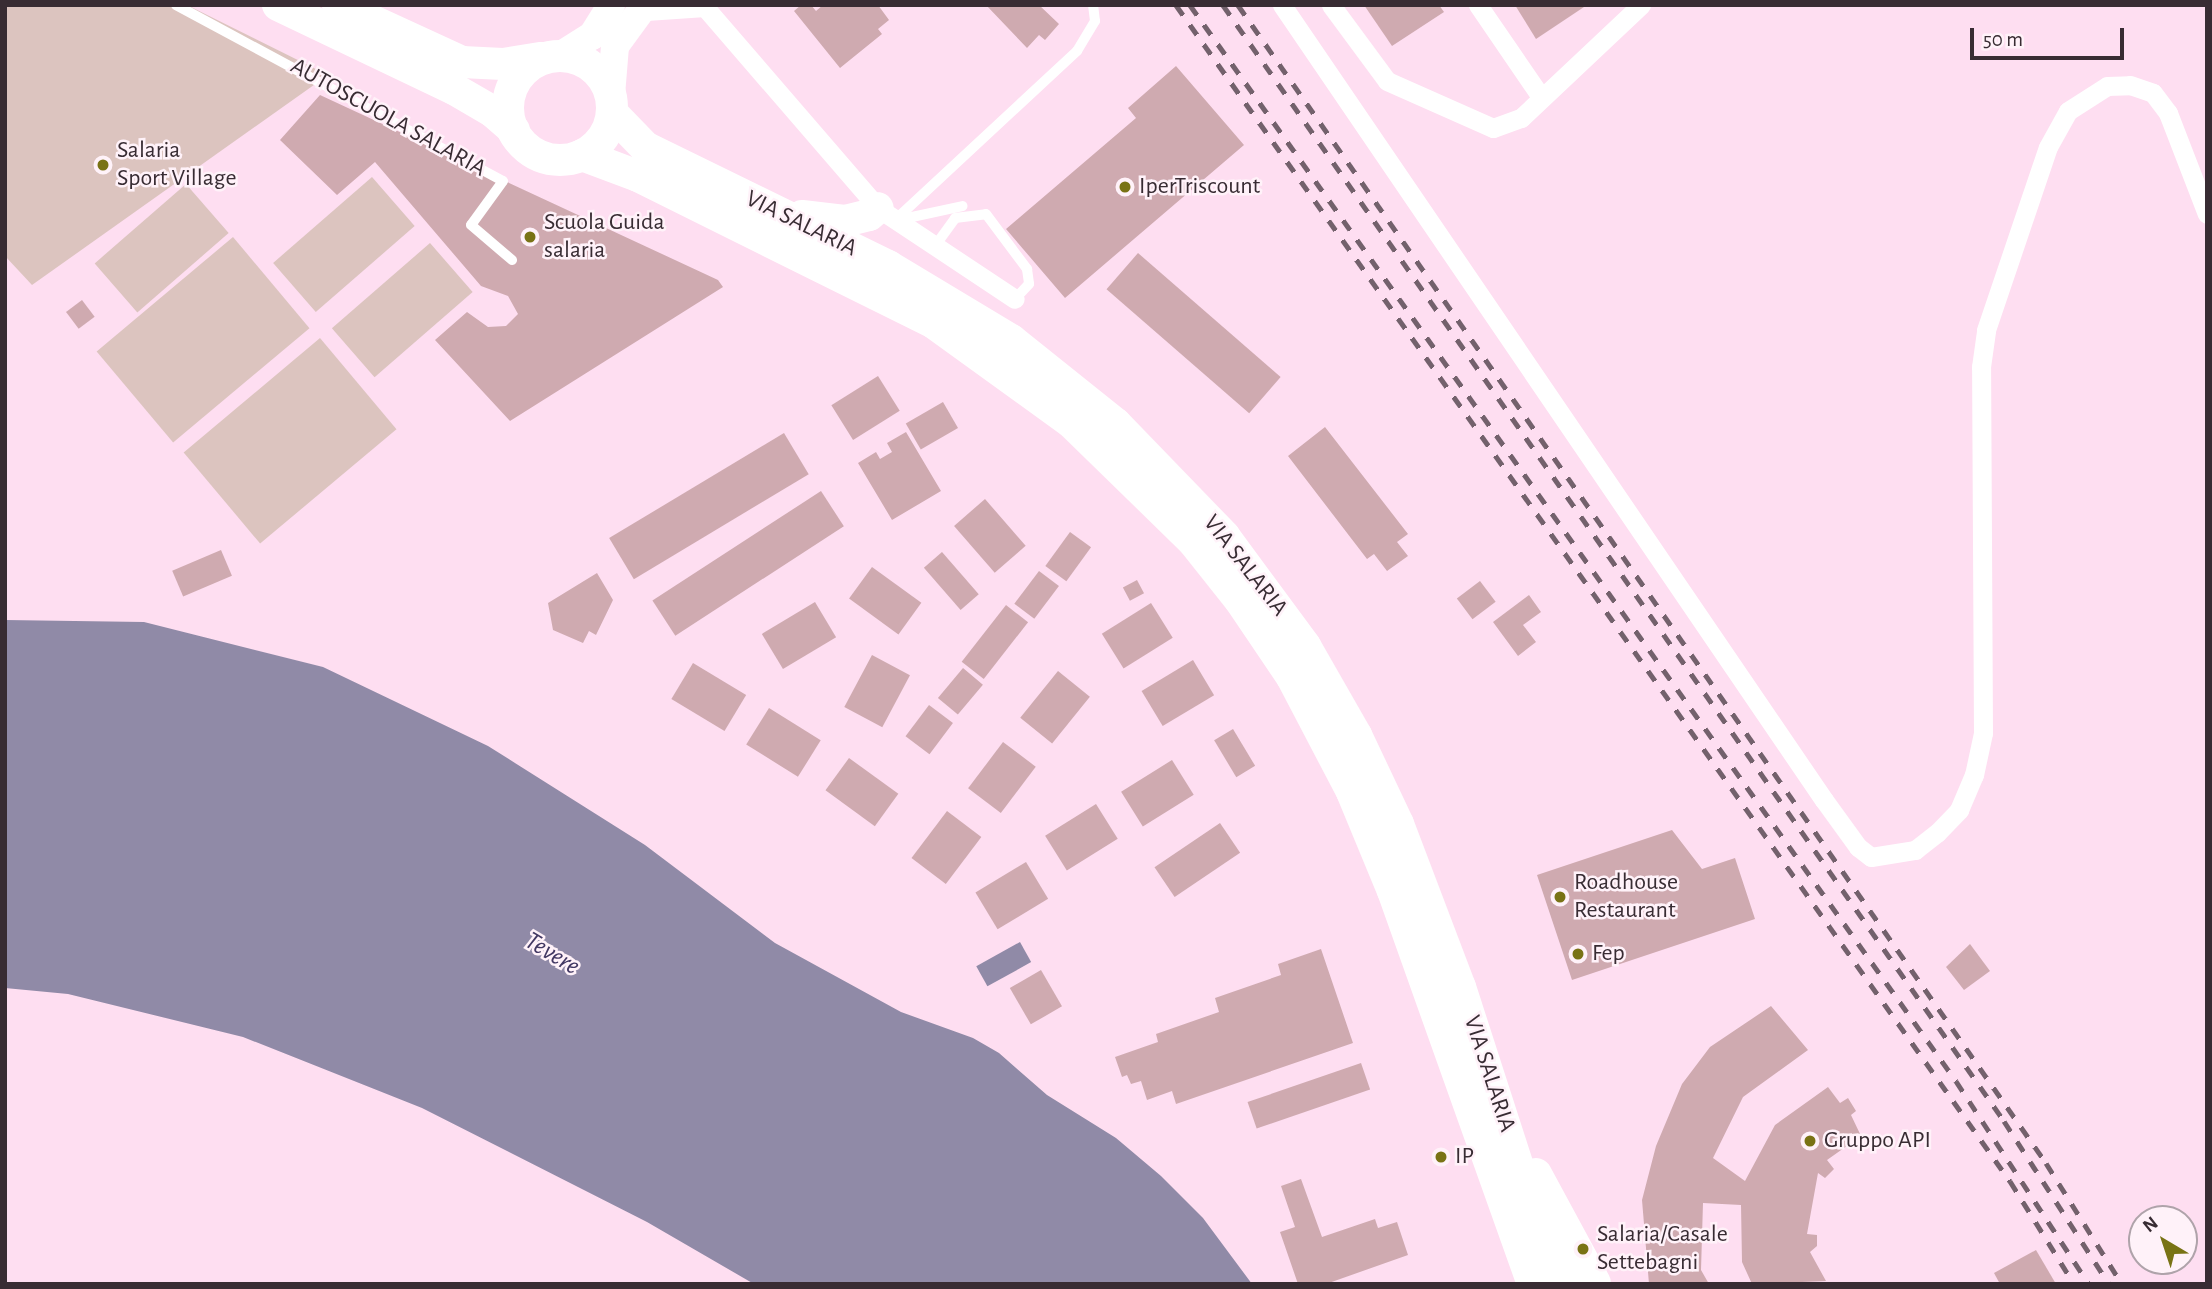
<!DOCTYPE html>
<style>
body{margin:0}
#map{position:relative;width:2212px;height:1289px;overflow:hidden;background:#fedef1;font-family:"Alegreya Sans",sans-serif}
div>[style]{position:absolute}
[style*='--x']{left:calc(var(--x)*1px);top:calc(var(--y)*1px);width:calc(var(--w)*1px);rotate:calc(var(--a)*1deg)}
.green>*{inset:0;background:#dcc4bf;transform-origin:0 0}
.water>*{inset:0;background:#908aa7;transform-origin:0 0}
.building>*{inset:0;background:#cfaab0;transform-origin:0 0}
.lane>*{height:10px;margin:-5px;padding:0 5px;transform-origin:5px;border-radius:5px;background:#fff}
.street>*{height:19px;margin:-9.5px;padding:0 9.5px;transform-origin:9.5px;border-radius:9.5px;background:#fff}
.secondary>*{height:28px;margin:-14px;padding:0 14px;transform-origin:14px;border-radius:14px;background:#fff}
.primary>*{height:32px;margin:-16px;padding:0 16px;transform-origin:16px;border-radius:16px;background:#fff}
.primary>.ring{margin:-16px;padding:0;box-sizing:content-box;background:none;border:32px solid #fff;border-radius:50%}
.rail>*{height:5px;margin-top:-2.5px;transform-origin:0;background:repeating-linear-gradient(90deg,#73616c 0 12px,transparent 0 24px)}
.dots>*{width:19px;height:19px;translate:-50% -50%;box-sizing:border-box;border:4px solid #fff2f9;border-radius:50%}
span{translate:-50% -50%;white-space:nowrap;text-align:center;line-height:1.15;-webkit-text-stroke:5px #fff2f9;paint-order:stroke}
.street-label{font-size:24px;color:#382c33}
.poi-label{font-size:24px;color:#382c33}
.left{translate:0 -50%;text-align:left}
.water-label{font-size:26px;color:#423863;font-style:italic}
.frame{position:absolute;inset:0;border:7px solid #382c33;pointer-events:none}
.north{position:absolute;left:2128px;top:1205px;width:70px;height:70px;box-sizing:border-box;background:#fff2f9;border:2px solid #afa3aa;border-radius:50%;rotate:321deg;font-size:19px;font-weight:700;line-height:28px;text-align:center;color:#382c33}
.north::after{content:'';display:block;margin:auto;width:24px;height:32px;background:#797315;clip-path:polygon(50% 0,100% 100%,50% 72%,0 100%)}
.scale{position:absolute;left:1970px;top:28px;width:154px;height:32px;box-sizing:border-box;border:4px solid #382c33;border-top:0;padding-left:9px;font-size:21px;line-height:24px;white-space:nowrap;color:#382c33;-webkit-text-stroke:5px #fff2f9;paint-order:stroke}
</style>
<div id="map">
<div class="green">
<div style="clip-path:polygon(5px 5px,187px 5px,328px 75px,32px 285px,5px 256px)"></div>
<div style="left:372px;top:177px;width:65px;height:131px;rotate:49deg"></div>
<div style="left:186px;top:184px;width:65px;height:121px;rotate:49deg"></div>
<div style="left:233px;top:237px;width:119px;height:178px;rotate:50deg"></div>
<div style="left:430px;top:243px;width:65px;height:130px;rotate:49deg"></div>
<div style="left:320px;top:338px;width:119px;height:178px;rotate:50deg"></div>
</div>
<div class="water">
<div style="clip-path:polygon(5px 620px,144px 622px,323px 667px,488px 746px,645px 845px,775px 943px,901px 1012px,973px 1038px,999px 1053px,1047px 1095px,1116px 1138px,1161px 1176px,1203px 1218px,1252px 1284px,754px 1284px,647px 1222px,422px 1108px,243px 1037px,68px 994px,5px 988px)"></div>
<div style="left:1020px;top:942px;width:23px;height:50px;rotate:61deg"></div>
</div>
<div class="building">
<div style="clip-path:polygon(801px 5px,811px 5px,816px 11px,823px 5px,878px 5px,889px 20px,878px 29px,882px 34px,840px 68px,794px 11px)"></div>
<div style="clip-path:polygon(986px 5px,1039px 5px,1059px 24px,1045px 40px,1039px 35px,1027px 48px)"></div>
<div style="clip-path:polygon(1364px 5px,1439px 5px,1444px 12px,1392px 46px)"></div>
<div style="clip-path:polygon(1515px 5px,1587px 5px,1536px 39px)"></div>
<div style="clip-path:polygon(1176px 66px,1244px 145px,1065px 298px,1006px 229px,1136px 118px,1128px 108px)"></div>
<div style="clip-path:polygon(320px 95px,718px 280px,723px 287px,510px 421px,435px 340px,467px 312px,488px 327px,506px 326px,518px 314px,508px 296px,481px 286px,375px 162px,337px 195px,280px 140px)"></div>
<div style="left:1138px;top:253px;width:189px;height:48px;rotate:41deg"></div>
<div style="left:82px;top:300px;width:21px;height:20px;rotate:53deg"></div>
<div style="left:878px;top:376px;width:41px;height:55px;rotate:58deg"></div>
<div style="left:943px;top:402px;width:30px;height:43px;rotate:60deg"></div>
<div style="clip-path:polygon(1325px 427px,1408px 534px,1397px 542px,1408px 556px,1387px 571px,1374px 554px,1367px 559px,1288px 456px)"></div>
<div style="clip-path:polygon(906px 432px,941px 491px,892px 520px,858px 463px,876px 452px,880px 459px,892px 452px,887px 443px)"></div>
<div style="left:784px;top:433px;width:48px;height:204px;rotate:59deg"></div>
<div style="left:821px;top:491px;width:42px;height:201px;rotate:57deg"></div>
<div style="left:985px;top:499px;width:62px;height:41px;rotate:49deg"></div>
<div style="left:1070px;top:532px;width:26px;height:42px;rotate:36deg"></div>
<div style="left:221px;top:550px;width:28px;height:53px;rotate:67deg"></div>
<div style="left:942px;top:552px;width:56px;height:24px;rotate:49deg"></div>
<div style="left:872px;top:567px;width:61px;height:39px;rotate:36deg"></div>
<div style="left:1039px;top:571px;width:25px;height:41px;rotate:37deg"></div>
<div style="clip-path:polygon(597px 573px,613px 600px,596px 635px,589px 631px,583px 643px,553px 630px,548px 603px)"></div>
<div style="left:1137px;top:580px;width:15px;height:16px;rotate:62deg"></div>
<div style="left:1480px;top:581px;width:26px;height:29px;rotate:53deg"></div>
<div style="clip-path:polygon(1529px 595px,1541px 612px,1523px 625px,1536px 642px,1518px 656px,1493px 622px)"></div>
<div style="left:815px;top:602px;width:41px;height:62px;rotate:59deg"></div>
<div style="left:1151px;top:603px;width:41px;height:58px;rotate:58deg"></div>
<div style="left:1006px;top:605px;width:28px;height:72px;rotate:38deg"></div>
<div style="left:872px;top:655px;width:43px;height:59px;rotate:28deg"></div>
<div style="left:1193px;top:660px;width:41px;height:60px;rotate:59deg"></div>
<div style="left:693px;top:663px;width:62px;height:42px;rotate:31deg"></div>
<div style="left:963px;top:668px;width:26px;height:39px;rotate:40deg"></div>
<div style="left:1058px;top:671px;width:41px;height:60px;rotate:39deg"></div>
<div style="left:929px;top:705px;width:30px;height:39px;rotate:37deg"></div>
<div style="left:769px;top:708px;width:61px;height:43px;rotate:32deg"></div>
<div style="left:1233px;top:729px;width:43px;height:22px;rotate:59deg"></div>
<div style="left:1003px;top:742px;width:41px;height:58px;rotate:37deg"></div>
<div style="left:849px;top:758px;width:61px;height:40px;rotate:36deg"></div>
<div style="left:1172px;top:760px;width:41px;height:60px;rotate:58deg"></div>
<div style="left:1096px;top:804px;width:41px;height:60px;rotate:58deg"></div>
<div style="left:947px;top:811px;width:43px;height:59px;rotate:37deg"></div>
<div style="left:1220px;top:823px;width:36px;height:79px;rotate:56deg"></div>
<div style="clip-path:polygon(1672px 830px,1702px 869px,1735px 858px,1755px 919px,1572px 980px,1537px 875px)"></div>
<div style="left:1026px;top:862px;width:43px;height:59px;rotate:59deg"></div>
<div style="clip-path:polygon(1970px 944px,1990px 971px,1964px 990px,1946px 967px)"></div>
<div style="clip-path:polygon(1321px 949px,1353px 1043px,1176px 1104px,1172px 1091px,1147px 1100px,1141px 1081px,1131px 1084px,1127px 1075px,1122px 1077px,1115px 1057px,1158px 1042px,1156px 1034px,1219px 1012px,1215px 998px,1281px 975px,1278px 964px)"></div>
<div style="left:1041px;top:970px;width:42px;height:36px;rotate:60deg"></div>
<div style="clip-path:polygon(1771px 1006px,1808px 1050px,1743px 1097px,1713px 1158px,1745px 1181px,1775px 1125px,1828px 1087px,1840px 1103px,1848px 1098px,1856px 1111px,1851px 1115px,1861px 1136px,1827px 1160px,1834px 1169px,1825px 1178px,1818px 1173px,1807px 1234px,1817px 1235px,1817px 1246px,1810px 1252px,1826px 1281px,1752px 1284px,1742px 1262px,1741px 1205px,1703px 1203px,1701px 1270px,1709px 1284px,1649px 1284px,1642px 1200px,1656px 1146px,1682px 1084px,1710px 1047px)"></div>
<div style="left:1361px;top:1063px;width:28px;height:120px;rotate:71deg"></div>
<div style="clip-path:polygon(1301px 1179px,1322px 1237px,1375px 1219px,1378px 1228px,1397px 1222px,1408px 1255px,1326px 1284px,1298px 1284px,1280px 1232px,1295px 1227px,1281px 1186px)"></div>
<div style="clip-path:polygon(2036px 1250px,2056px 1284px,2000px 1284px,1994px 1273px)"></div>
</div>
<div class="lane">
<div style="--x:176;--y:5;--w:371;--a:28.3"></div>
<div style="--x:503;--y:181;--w:54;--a:126"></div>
<div style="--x:471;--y:225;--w:54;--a:40.5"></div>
<div style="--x:898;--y:220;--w:66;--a:-12.2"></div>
<div style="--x:894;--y:221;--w:250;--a:-42.9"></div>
<div style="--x:1077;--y:51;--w:35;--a:-59"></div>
<div style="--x:1095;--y:21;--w:16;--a:-97"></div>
<div style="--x:935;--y:246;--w:34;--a:-54"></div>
<div style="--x:955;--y:218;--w:31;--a:-7"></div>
<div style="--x:986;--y:214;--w:69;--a:53.3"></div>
<div style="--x:1027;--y:269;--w:15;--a:82"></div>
<div style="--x:1029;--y:284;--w:21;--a:133"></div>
</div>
<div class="street">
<div style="--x:703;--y:5;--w:268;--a:49.2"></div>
<div style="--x:878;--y:208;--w:164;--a:33.6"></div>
<div style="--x:1282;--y:5;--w:962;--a:55.72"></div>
<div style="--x:1824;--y:800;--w:58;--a:54.1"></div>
<div style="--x:1858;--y:847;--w:16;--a:38"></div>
<div style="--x:1871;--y:857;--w:45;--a:-9"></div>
<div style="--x:1915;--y:850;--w:28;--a:-38"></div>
<div style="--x:1937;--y:833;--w:32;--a:-46"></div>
<div style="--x:1959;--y:810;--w:38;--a:-67"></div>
<div style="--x:1974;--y:775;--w:43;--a:-77.9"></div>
<div style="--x:1983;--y:733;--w:366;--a:-90.3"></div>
<div style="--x:1981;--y:367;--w:37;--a:-82"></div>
<div style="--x:1986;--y:330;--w:193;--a:-71.3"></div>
<div style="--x:2048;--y:147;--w:41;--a:-60.9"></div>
<div style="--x:2068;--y:111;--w:46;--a:-32.7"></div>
<div style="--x:2107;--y:86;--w:23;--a:-2"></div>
<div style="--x:2130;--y:85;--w:24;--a:19"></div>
<div style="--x:2153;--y:93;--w:25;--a:53"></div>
<div style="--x:2168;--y:113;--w:108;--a:68.9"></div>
<div style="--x:1331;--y:5;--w:94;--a:53.6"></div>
<div style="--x:1387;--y:81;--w:116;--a:23.9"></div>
<div style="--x:1493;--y:128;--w:30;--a:-20"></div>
<div style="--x:1521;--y:118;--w:165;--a:-43.3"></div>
<div style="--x:1478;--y:5;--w:112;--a:55.6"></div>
<div style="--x:633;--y:17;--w:14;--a:-25"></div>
<div style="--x:646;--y:11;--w:59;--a:-3.9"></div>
</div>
<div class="secondary">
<div style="--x:561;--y:55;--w:36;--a:-32"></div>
<div style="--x:592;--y:36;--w:36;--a:-58"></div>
<div style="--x:611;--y:95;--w:49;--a:-85.3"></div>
<div style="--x:615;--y:46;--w:51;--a:-53.8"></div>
</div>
<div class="primary">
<div style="--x:278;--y:5;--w:195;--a:25.5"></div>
<div style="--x:454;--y:89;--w:44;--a:30.1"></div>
<div style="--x:492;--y:111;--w:29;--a:41"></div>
<div style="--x:338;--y:5;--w:136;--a:24.7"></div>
<div style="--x:462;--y:62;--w:41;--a:2.8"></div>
<div style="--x:503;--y:64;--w:39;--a:-9"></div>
<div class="ring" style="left:508px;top:56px;width:72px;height:72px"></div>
<div style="--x:612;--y:113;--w:47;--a:45.9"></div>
<div style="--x:645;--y:147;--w:271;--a:26.1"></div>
<div style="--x:888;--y:266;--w:144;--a:31"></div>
<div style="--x:1011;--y:340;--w:134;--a:38.7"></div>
<div style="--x:1116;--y:424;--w:156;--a:46"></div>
<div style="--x:1224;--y:536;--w:137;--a:53.6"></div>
<div style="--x:1305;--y:646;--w:103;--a:60.2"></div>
<div style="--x:1356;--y:735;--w:98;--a:64.7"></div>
<div style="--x:1398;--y:824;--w:174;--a:69.2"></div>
<div style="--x:1460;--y:987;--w:247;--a:72.1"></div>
<div style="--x:1536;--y:1222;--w:67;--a:67.2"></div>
<div style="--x:582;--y:155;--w:60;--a:20.6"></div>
<div style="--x:638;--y:176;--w:330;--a:26.4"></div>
<div style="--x:934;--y:323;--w:169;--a:35.9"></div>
<div style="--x:1071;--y:422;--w:170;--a:44.3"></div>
<div style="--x:1193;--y:541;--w:75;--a:51.5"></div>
<div style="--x:1240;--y:600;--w:93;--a:56"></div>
<div style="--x:1292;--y:677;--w:130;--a:62.4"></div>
<div style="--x:1352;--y:792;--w:107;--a:67.5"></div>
<div style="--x:1393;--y:891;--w:417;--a:70.4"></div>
<div style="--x:802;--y:216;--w:43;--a:6.6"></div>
<div style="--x:845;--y:221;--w:25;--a:-14"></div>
<div style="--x:869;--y:215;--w:11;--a:-38"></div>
<div style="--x:1536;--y:1174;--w:124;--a:61.6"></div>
</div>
<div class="rail">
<div style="--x:1176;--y:5;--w:1442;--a:54.66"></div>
<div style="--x:2010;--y:1181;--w:121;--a:58.1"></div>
<div style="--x:1190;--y:5;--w:1321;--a:54.55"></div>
<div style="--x:1956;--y:1081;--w:243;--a:56.8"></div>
<div style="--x:1223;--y:5;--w:1362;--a:55.01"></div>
<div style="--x:2004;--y:1121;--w:194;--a:57.2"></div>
<div style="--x:1238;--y:5;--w:1412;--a:55.09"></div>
<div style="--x:2046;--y:1163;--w:143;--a:57.9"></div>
</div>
<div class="dots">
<div style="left:103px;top:165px;background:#797315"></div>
<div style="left:1125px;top:187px;background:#797315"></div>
<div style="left:530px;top:237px;background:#797315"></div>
<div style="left:1560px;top:897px;background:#797315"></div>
<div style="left:1578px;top:954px;background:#797315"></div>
<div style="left:1810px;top:1141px;background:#797315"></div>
<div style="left:1441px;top:1157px;background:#797315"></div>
<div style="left:1583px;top:1249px;background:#797315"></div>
</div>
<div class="street-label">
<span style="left:388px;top:118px;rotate:29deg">AUTOSCUOLA SALARIA</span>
<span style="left:801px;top:224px;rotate:26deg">VIA SALARIA</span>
<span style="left:1245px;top:566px;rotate:52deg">VIA SALARIA</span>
<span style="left:1489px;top:1074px;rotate:72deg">VIA SALARIA</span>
</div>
<div class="poi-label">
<span class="left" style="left:117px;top:165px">Salaria<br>Sport Village</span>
<span class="left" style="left:1139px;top:187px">IperTriscount</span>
<span class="left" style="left:544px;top:237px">Scuola Guida<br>salaria</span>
<span class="left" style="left:1574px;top:897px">Roadhouse<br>Restaurant</span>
<span class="left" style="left:1592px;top:954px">Fep</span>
<span class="left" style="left:1824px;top:1141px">Gruppo API</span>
<span class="left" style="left:1455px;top:1157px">IP</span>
<span class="left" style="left:1597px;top:1249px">Salaria/Casale<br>Settebagni</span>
</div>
<div class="water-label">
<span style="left:552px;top:954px;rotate:31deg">Tevere</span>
</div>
<div class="frame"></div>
<div class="north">N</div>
<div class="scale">50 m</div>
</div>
